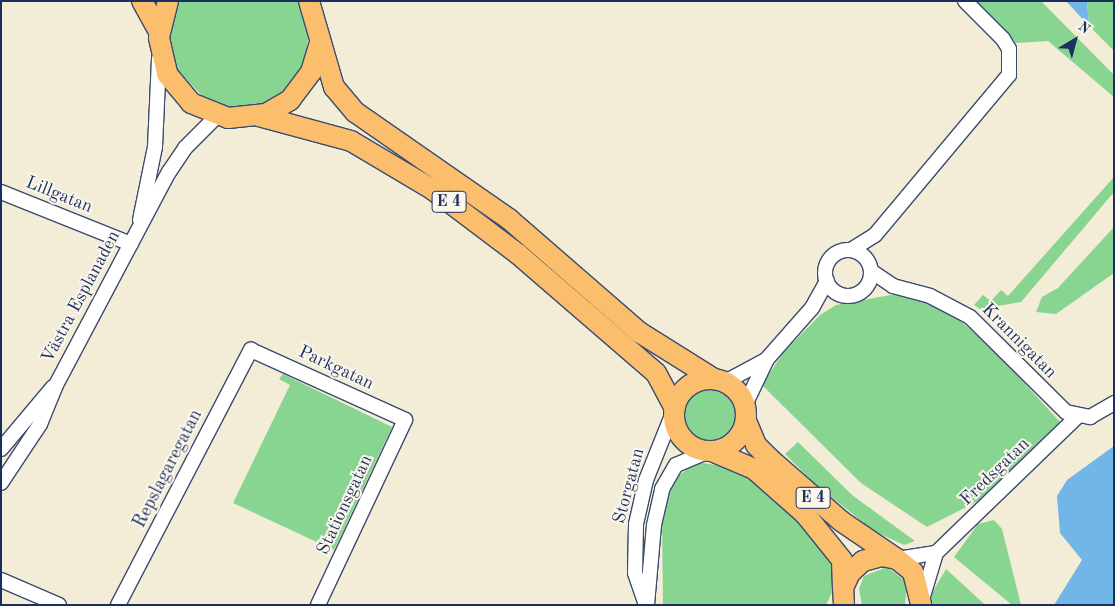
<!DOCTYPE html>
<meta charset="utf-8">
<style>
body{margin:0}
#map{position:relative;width:1115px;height:606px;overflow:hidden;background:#f3ecd6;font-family:"Old Standard TT",serif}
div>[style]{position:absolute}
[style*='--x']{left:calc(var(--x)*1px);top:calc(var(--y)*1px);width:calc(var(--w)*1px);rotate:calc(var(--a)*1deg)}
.green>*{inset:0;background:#88d491}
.round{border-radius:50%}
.water>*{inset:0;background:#72b6e8}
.roads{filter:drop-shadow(1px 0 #3b4b70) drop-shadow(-1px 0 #3b4b70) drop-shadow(0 1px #3b4b70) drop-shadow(0 -1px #3b4b70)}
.minor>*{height:14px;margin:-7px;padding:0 7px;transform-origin:7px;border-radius:7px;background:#fff}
.minor>.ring{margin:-7px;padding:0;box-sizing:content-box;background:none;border:14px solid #fff;border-radius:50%}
.highway>*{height:20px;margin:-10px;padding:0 10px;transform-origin:10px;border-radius:10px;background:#fabe6d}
.highway>.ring{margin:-10px;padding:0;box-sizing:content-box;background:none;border:20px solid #fabe6d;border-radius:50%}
span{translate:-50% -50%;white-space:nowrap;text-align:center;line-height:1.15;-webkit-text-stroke:4px #fbf7ec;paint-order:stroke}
.shield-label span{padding:1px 4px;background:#fbf7ec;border:1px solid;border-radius:4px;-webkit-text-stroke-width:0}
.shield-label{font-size:16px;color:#1b2f5e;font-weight:700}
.street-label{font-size:18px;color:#1b2f5e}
.frame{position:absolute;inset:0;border:2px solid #1b2f5e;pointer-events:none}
.north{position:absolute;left:1050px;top:15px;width:50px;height:50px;-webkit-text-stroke:4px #fbf7ec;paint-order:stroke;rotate:37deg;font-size:14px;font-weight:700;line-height:20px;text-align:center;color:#1b2f5e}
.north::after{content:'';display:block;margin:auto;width:18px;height:22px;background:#1b2f5e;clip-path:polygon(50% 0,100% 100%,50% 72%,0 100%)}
</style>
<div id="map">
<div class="green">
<div style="clip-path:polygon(180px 1px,299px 1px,309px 30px,305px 65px,283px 94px,263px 105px,228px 108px,206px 100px,175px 67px,169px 33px)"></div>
<div style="clip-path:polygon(976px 1px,1041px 1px,1114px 75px,1114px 97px,1048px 41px,1016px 43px)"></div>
<div style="clip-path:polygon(1087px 1px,1114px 1px,1114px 51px,1089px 26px)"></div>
<div style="clip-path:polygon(1114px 177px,1114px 192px,1021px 302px,980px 309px,974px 305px,983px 295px,991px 301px,1001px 290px,1008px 296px)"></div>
<div style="clip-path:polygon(1114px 227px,1114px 273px,1056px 314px,1036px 312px,1042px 297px,1058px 288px)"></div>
<div style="clip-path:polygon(896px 294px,931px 302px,956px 317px,992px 348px,1060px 422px,980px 500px,927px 527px,861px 483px,762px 385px,783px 353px,820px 315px,836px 305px)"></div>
<div style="clip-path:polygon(283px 374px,392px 427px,334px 550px,233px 503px,290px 385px,279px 379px)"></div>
<div class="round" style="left:685px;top:390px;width:50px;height:50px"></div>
<div style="clip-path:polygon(798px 442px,852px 495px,915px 541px,904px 545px,874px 531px,815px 484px,785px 454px)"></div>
<div style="clip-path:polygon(697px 462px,727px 467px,749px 477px,827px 549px,835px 566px,834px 588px,826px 605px,663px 605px,662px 519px,674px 479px)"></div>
<div style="clip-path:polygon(994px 520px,1002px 529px,1021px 605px,1012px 605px,954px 557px,978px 524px)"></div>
<div style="clip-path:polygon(887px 567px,907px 582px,905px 605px,862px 605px,859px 589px,864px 576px)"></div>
<div style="clip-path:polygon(946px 569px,982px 602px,986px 605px,930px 605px,932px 593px)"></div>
</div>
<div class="water">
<div style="clip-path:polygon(1066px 1px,1087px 1px,1089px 26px)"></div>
<div style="clip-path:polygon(1114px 446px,1114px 605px,1054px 605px,1082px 560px,1060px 533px,1057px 496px,1067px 480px)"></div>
</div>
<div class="roads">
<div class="minor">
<div style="--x:1;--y:192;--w:140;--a:21.8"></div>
<div style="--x:140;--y:220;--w:75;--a:-78.4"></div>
<div style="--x:155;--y:147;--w:89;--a:-87.4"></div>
<div style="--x:851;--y:250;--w:28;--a:-32"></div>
<div style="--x:875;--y:235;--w:209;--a:-50.1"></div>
<div style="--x:1009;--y:75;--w:26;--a:-90"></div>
<div style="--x:1009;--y:49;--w:12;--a:-121"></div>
<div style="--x:1003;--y:39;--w:54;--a:-135"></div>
<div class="ring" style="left:825px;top:250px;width:32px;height:32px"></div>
<div style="--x:871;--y:271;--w:27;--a:34"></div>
<div style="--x:893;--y:286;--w:38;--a:15"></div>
<div style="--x:930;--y:296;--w:45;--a:27.7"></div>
<div style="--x:970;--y:317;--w:135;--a:44.7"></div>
<div style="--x:1066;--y:412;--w:25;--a:12"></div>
<div style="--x:1090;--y:417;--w:28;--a:-30"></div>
<div style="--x:725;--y:382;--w:44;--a:-28.3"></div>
<div style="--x:745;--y:405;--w:51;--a:-64.4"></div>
<div style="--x:767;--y:359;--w:68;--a:-48.6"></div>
<div style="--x:812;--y:308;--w:31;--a:-61"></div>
<div style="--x:1;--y:449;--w:81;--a:-50"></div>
<div style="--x:1;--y:483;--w:71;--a:-56.5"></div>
<div style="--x:40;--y:424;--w:42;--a:-67.7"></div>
<div style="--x:56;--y:385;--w:241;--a:-62.1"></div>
<div style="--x:169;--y:172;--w:29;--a:-56"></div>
<div style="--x:185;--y:148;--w:47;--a:-45"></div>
<div style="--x:936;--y:553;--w:197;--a:-44"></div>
<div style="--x:897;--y:559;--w:39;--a:-9"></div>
<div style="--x:936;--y:553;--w:52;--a:106.7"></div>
<div style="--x:1;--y:580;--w:63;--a:23.3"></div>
<div style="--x:118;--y:605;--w:288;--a:-62.5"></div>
<div style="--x:251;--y:350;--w:169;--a:24.4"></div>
<div style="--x:405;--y:420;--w:204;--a:115.2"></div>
<div style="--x:646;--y:605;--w:34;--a:-109"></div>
<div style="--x:635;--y:573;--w:49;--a:-88.8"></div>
<div style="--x:636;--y:524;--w:45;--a:-77.2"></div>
<div style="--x:646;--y:480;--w:78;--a:-68.1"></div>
<div style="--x:647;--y:605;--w:80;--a:-85"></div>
<div style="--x:654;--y:525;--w:37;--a:-77"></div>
<div style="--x:662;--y:489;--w:28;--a:-60"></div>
<div style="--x:676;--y:465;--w:34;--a:-23"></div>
</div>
<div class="highway">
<div style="--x:142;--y:1;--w:35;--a:61"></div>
<div style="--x:168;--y:1;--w:38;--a:104"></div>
<div style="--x:159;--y:38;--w:37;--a:77"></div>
<div style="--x:167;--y:74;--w:38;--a:50"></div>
<div style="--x:191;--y:103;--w:40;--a:22"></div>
<div style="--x:228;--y:118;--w:38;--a:-6"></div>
<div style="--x:266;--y:114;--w:28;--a:-30"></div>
<div style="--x:290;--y:100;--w:35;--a:-53"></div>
<div style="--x:311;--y:72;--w:28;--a:-73"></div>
<div style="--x:309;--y:1;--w:90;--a:73.8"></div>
<div style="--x:334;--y:87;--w:33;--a:50"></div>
<div style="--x:355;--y:112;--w:188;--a:34.8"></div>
<div style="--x:509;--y:219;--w:172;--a:41"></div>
<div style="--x:639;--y:332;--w:89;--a:32.1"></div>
<div style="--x:259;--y:116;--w:95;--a:15.2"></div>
<div style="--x:351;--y:141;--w:94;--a:30.7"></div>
<div style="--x:432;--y:189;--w:108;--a:37.1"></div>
<div style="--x:518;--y:254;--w:182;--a:40.8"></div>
<div style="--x:656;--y:373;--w:40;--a:62"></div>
<div class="ring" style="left:674px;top:379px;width:52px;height:52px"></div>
<div style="--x:746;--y:421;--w:26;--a:67"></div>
<div style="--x:756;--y:445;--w:20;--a:45"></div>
<div style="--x:770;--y:459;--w:94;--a:41.1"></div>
<div style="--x:841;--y:521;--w:68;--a:34.2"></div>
<div style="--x:714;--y:452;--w:43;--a:23"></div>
<div style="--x:754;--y:469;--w:68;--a:41.4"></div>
<div style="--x:805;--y:514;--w:59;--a:51.2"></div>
<div style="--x:842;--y:560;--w:28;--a:88"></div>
<div style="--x:844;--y:605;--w:17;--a:-93"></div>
<div style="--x:843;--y:588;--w:17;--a:-65"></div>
<div style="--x:850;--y:573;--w:18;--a:-43"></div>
<div style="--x:863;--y:561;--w:20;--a:-15"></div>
<div style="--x:882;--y:556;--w:15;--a:11"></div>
<div style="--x:897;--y:559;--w:21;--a:39"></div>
<div style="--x:913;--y:572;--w:34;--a:76"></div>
</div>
</div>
<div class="shield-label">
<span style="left:449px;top:202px">E 4</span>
<span style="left:813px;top:498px">E 4</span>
</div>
<div class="street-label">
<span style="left:59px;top:195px;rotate:22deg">Lillgatan</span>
<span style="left:81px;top:297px;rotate:-62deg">Västra Esplanaden</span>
<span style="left:1019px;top:341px;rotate:45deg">Krannigatan</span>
<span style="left:336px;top:368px;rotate:25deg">Parkgatan</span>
<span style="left:168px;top:469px;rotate:-63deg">Repslagaregatan</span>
<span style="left:995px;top:472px;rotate:-44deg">Fredsgatan</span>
<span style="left:629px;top:486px;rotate:-75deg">Storgatan</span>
<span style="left:345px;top:505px;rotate:-65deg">Stationsgatan</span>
</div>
<div class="frame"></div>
<div class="north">N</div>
</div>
